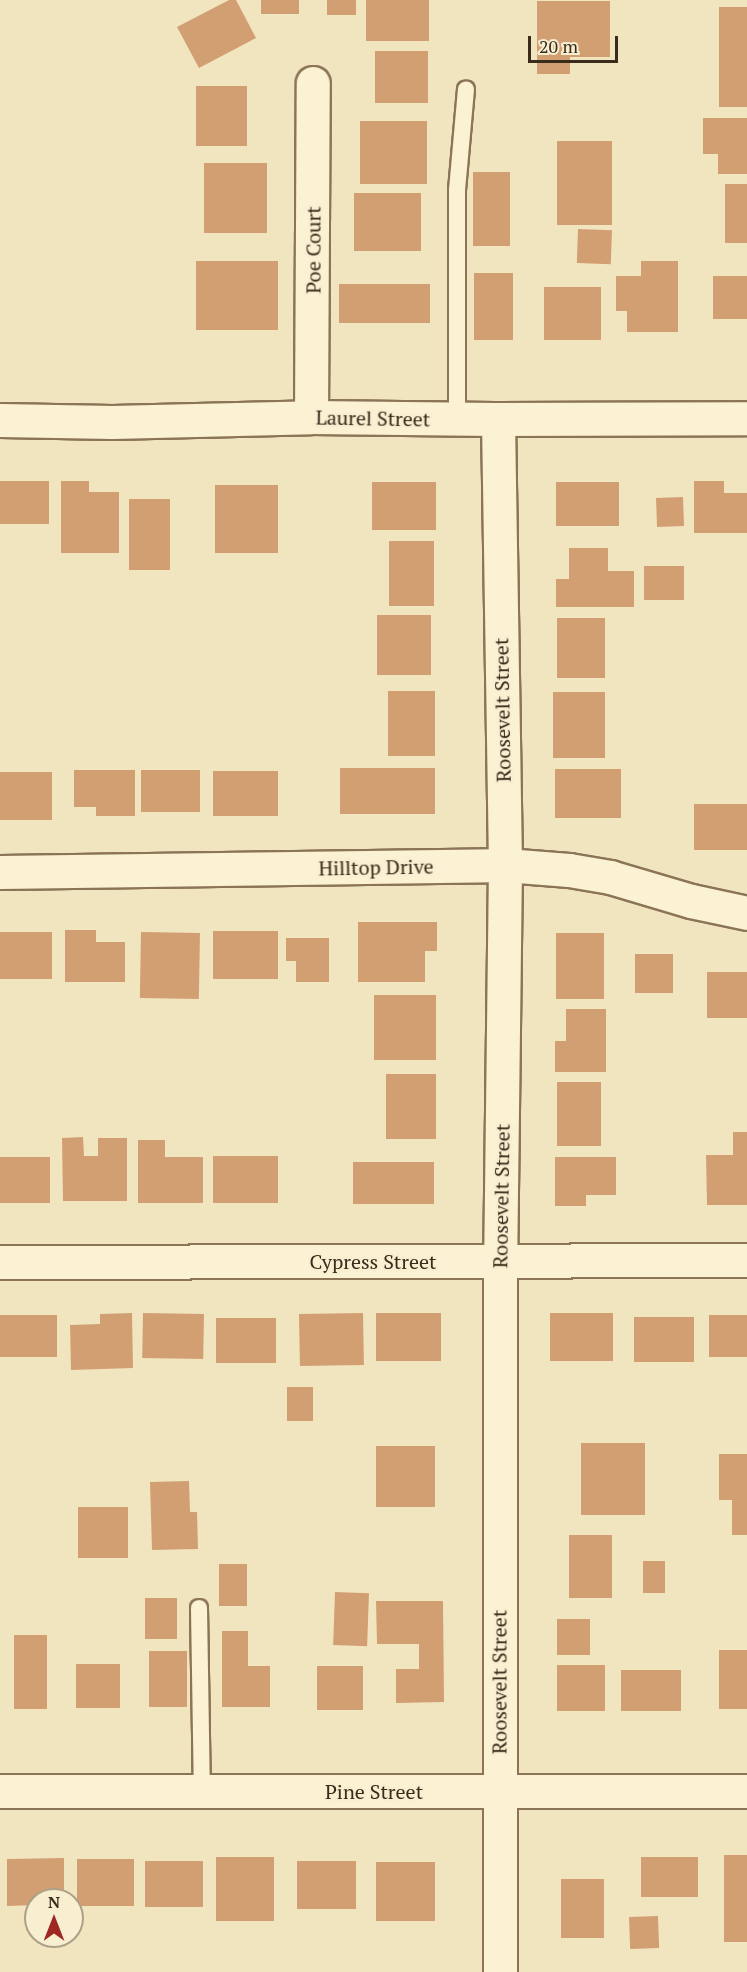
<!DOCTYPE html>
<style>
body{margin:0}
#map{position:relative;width:747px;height:1972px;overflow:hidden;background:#f1e5c0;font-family:"PT Serif",serif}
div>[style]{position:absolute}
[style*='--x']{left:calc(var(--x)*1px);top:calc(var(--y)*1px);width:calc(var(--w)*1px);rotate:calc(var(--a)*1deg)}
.building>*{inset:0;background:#d29f73;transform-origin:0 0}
.roads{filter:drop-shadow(2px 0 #8b7556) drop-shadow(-2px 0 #8b7556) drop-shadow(0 2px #8b7556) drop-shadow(0 -2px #8b7556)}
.service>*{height:16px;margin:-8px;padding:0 8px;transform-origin:8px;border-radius:8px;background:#fbf1d3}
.minor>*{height:33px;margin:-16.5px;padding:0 16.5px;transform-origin:16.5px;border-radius:16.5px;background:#fbf1d3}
span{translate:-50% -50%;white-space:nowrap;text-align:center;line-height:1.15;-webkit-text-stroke:4.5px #f8eed0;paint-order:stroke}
.street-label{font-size:20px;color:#3a2c1c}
.north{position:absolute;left:24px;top:1888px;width:60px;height:60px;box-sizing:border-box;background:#f8eed0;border:2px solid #aca088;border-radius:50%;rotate:0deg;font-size:16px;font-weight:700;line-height:24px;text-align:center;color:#3a2c1c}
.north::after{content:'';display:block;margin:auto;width:21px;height:27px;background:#9f2822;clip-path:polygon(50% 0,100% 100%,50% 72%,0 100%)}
.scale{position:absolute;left:528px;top:36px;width:90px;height:27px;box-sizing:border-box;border:3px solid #3a2c1c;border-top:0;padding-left:8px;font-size:18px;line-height:21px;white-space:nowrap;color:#3a2c1c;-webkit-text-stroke:4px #f8eed0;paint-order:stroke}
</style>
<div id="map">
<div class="building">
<div style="clip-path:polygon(229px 0,236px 0,256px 38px,199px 68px,177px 27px)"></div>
<div style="left:261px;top:0;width:38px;height:14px"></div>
<div style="left:327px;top:0;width:29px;height:15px"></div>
<div style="left:366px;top:0;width:63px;height:41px"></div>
<div style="clip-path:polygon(537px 1px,610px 1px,610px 57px,570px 57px,570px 74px,537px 74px)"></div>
<div style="left:719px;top:7px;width:28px;height:100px"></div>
<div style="left:375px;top:51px;width:53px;height:52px"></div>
<div style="left:196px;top:86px;width:51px;height:60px"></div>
<div style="clip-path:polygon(703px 118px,747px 118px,747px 174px,718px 174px,718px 154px,703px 154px)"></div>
<div style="left:360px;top:121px;width:67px;height:63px"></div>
<div style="left:557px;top:141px;width:55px;height:84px"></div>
<div style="left:204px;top:163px;width:63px;height:70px"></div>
<div style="left:473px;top:172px;width:37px;height:74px"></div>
<div style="left:725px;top:184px;width:22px;height:59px"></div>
<div style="left:354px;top:193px;width:67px;height:58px"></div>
<div style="left:578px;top:229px;width:34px;height:34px;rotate:2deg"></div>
<div style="left:196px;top:261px;width:82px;height:69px"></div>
<div style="clip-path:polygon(641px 261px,678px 261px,678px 332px,627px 332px,627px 311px,616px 311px,616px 276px,641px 276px)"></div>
<div style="left:474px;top:273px;width:39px;height:67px"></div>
<div style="left:747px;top:276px;width:43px;height:34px;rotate:90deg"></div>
<div style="left:339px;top:284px;width:91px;height:39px"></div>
<div style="left:544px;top:287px;width:57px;height:53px"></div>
<div style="left:0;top:481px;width:49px;height:43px"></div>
<div style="clip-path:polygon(61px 481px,89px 481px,89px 492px,119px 492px,119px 553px,61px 553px)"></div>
<div style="clip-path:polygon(694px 481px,724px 481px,724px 493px,747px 493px,747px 533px,694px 533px)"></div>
<div style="left:372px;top:482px;width:64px;height:48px"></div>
<div style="left:556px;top:482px;width:63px;height:44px"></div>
<div style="left:215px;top:485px;width:63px;height:68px"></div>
<div style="left:683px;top:497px;width:29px;height:27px;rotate:88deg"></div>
<div style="left:129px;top:499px;width:41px;height:71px"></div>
<div style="left:389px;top:541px;width:45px;height:65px"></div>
<div style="clip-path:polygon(569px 548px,608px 548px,608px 571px,634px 571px,634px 607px,556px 607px,556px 579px,569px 579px)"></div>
<div style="left:644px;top:566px;width:40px;height:34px"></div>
<div style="left:377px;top:615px;width:54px;height:60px"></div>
<div style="left:557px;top:618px;width:48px;height:60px"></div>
<div style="left:388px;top:691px;width:47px;height:65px"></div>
<div style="left:553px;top:692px;width:52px;height:66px"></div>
<div style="left:340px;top:768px;width:95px;height:46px"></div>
<div style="left:555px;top:769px;width:66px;height:49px"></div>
<div style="clip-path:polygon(74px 770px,135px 770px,135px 816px,96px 816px,96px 807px,74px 807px)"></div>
<div style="left:141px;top:770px;width:59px;height:42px"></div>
<div style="left:213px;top:771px;width:65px;height:45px"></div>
<div style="left:0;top:772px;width:52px;height:48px"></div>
<div style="left:694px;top:804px;width:53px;height:46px"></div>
<div style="clip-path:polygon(358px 922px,437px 922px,437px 951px,425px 951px,425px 982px,358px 982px)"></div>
<div style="clip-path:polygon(65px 930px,96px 930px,96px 942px,125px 942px,125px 982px,65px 982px)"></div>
<div style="left:213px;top:931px;width:65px;height:48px"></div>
<div style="left:0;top:932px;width:52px;height:47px"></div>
<div style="left:141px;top:932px;width:59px;height:66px;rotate:1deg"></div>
<div style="left:556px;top:933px;width:48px;height:66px"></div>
<div style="clip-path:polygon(286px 938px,329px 938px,329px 982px,296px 982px,296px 961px,286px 961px)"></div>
<div style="left:673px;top:954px;width:39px;height:38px;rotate:90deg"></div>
<div style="left:707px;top:972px;width:40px;height:46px"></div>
<div style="left:374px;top:995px;width:62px;height:65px"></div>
<div style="clip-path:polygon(566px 1009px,606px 1009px,606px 1072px,555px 1072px,555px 1041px,566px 1041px)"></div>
<div style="left:386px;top:1074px;width:50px;height:65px"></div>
<div style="left:557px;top:1082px;width:44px;height:64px"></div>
<div style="clip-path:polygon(733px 1132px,747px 1132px,747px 1205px,707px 1205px,706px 1155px,733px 1155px)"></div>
<div style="clip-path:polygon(83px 1137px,84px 1156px,98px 1156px,98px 1138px,127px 1138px,127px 1201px,63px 1201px,62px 1138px)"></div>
<div style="clip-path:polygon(138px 1140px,165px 1140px,165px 1157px,203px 1157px,203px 1203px,138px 1203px)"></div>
<div style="left:213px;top:1156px;width:65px;height:47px"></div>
<div style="left:0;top:1157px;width:50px;height:46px"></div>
<div style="clip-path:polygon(555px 1157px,616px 1157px,616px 1195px,586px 1195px,586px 1206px,555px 1206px)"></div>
<div style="left:353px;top:1162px;width:81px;height:42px"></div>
<div style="clip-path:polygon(132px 1313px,133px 1368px,71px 1370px,70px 1325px,100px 1324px,100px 1314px)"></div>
<div style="left:143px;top:1313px;width:61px;height:45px;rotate:1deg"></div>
<div style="left:363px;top:1313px;width:52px;height:64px;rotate:89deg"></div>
<div style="left:376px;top:1313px;width:65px;height:48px"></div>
<div style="left:550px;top:1313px;width:63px;height:48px"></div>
<div style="left:0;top:1315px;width:57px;height:42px"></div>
<div style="left:709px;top:1315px;width:38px;height:42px"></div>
<div style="left:634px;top:1317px;width:60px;height:45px"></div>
<div style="left:216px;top:1318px;width:60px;height:45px"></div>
<div style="left:287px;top:1387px;width:26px;height:34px"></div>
<div style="left:581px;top:1443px;width:64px;height:72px"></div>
<div style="left:376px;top:1446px;width:59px;height:61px"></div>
<div style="clip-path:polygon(719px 1454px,747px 1454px,747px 1535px,732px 1535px,732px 1500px,719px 1500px)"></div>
<div style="clip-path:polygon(189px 1481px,190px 1512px,197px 1512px,198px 1549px,152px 1550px,150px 1482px)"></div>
<div style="left:78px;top:1507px;width:50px;height:51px"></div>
<div style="left:569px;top:1535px;width:43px;height:63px"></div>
<div style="left:643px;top:1561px;width:22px;height:32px"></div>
<div style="left:219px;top:1564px;width:28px;height:42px"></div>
<div style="left:335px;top:1592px;width:34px;height:53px;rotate:2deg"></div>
<div style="left:145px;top:1598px;width:32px;height:41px"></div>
<div style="clip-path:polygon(376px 1601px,443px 1601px,444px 1702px,396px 1703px,396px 1669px,419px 1669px,419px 1644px,377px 1644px)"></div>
<div style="left:557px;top:1619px;width:33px;height:36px"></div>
<div style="clip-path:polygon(222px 1631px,248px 1631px,248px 1666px,270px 1666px,270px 1707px,222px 1707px)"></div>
<div style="left:14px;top:1635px;width:33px;height:74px"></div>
<div style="left:719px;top:1650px;width:28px;height:59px"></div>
<div style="left:149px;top:1651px;width:38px;height:56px"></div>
<div style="left:76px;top:1664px;width:44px;height:44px"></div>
<div style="left:557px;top:1665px;width:48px;height:46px"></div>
<div style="left:317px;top:1666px;width:46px;height:44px"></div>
<div style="left:621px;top:1670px;width:60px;height:41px"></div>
<div style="left:724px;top:1855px;width:23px;height:87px"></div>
<div style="left:216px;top:1857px;width:58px;height:64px"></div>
<div style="left:641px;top:1857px;width:57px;height:40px"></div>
<div style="clip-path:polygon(64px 1858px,64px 1900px,36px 1900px,36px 1905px,7px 1906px,7px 1859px)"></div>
<div style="left:77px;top:1859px;width:57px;height:47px"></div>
<div style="left:145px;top:1861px;width:58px;height:46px"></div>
<div style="left:297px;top:1861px;width:59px;height:48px"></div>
<div style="left:376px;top:1862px;width:59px;height:59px"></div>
<div style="left:561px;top:1879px;width:43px;height:59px"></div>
<div style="left:658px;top:1916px;width:32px;height:29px;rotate:88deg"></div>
</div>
<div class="roads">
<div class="service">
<div style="--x:457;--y:419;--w:229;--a:-90"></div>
<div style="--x:457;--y:190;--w:101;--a:-84.9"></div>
<div style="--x:199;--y:1608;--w:183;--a:89.1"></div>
</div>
<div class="minor">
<div style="--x:311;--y:417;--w:334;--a:-89.7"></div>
<div style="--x:498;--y:419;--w:446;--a:89.1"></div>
<div style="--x:505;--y:865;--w:396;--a:90.7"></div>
<div style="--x:500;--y:1261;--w:711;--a:90"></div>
<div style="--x:0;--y:420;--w:112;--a:1"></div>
<div style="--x:112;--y:422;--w:199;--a:-1.4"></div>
<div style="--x:311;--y:417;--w:187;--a:0.6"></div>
<div style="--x:498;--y:419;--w:249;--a:-0.2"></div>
<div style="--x:0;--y:872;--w:505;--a:-0.79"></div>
<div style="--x:505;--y:865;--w:64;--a:4.5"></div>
<div style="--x:569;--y:870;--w:42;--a:9.7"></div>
<div style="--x:610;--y:877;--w:84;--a:16.5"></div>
<div style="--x:691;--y:901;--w:57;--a:12.1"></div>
<div style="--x:0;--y:1262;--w:747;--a:-0.15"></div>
<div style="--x:0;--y:1791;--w:747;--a:0"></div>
</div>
</div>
<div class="street-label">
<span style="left:313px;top:250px;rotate:-90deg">Poe Court</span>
<span style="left:373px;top:418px;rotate:1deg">Laurel Street</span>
<span style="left:502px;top:710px;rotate:-91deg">Roosevelt Street</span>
<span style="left:376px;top:867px;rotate:-1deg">Hilltop Drive</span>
<span style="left:501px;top:1196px;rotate:-89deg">Roosevelt Street</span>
<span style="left:373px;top:1261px">Cypress Street</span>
<span style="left:499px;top:1682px;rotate:-90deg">Roosevelt Street</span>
<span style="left:374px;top:1791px">Pine Street</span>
</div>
<div class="north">N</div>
<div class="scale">20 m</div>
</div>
